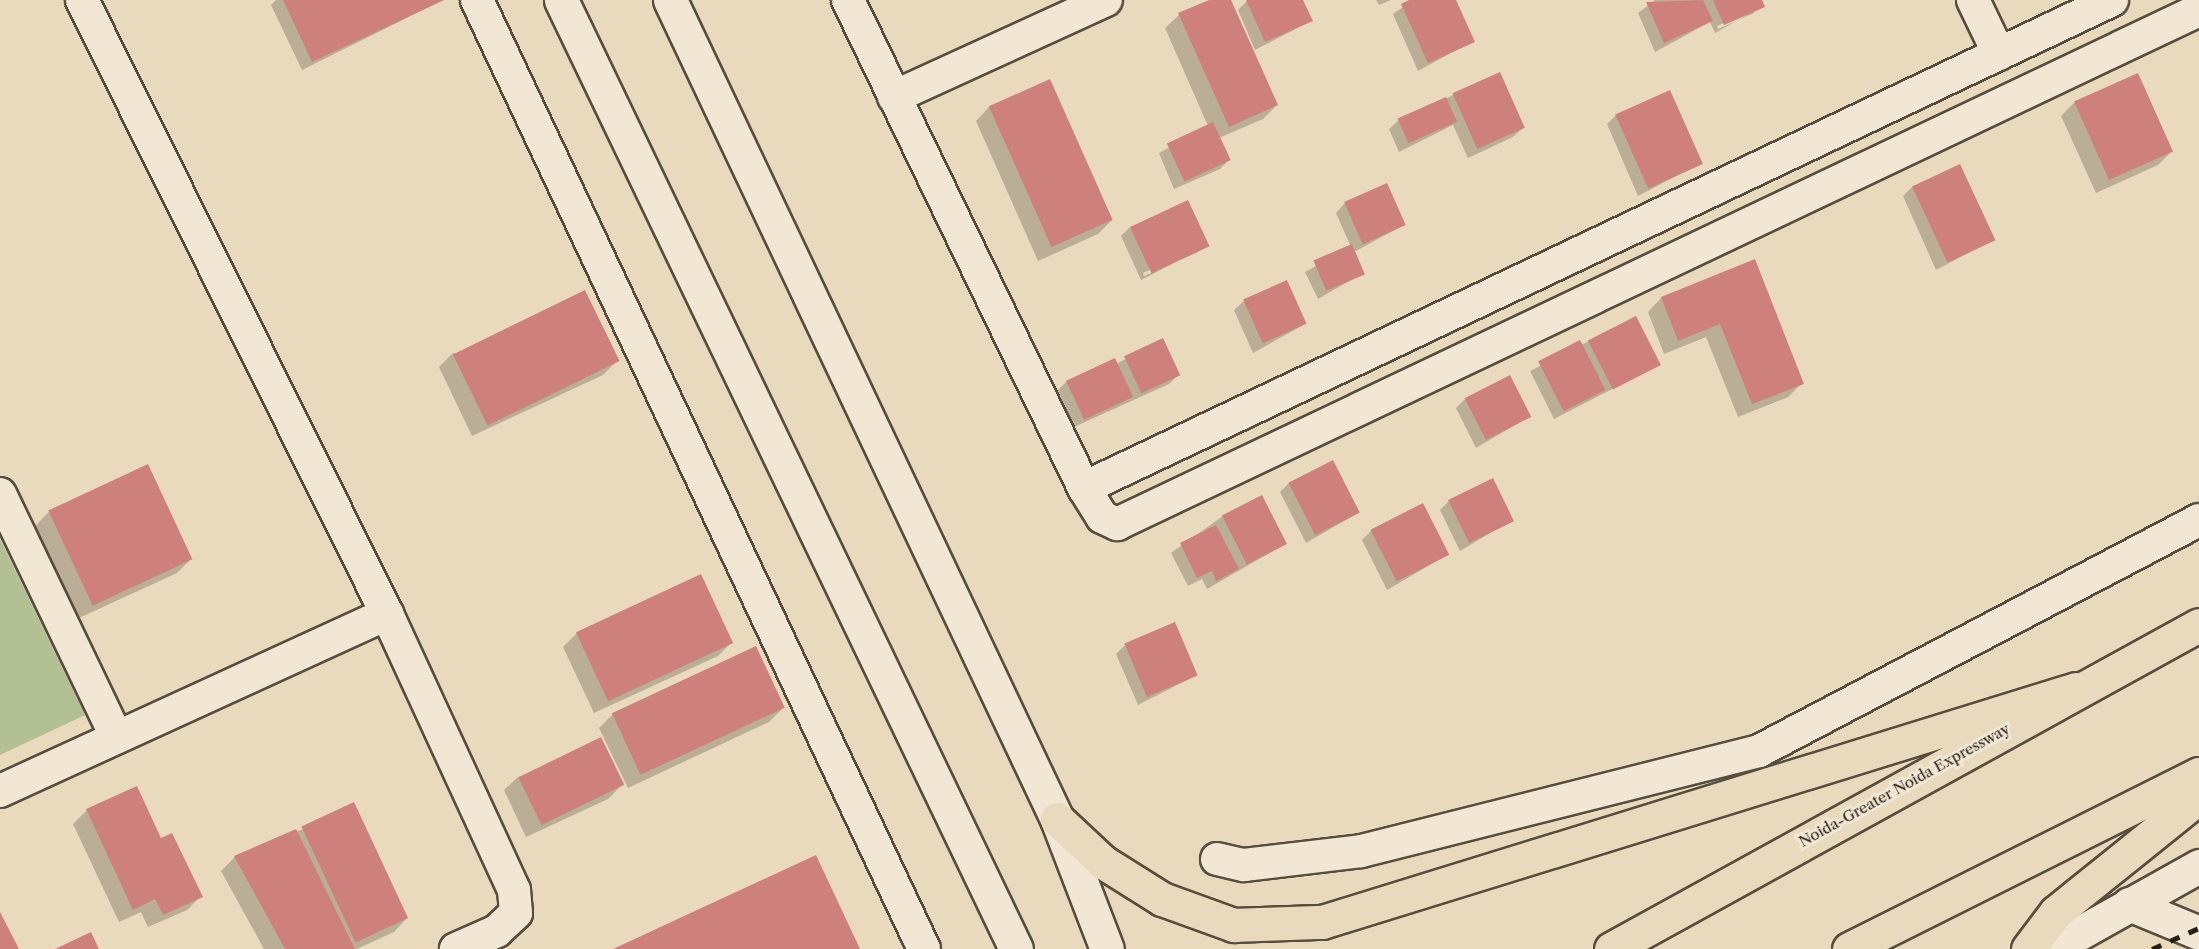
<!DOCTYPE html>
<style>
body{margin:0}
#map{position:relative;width:2199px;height:949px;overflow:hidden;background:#e9dabd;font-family:"Libre Caslon Text",serif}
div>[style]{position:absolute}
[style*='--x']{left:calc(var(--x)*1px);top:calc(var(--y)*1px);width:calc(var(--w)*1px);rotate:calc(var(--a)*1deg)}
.green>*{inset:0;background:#b2c094}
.shadow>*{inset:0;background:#0003}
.building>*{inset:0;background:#ce817c;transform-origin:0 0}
.roads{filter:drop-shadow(2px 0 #574d3e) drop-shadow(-2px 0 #574d3e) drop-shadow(0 2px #574d3e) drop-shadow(0 -2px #574d3e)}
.minor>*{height:32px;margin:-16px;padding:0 16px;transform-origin:16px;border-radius:16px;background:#f1e7d4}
.tertiary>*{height:33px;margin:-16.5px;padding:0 16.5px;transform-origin:16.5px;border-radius:16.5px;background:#f1e7d4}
.trunk>*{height:33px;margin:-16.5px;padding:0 16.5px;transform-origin:16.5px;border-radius:16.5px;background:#e9dabd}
.rail>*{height:4.5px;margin-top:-2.25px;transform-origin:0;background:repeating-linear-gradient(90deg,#261e14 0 10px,transparent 0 20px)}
span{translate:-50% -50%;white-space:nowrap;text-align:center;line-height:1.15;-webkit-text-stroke:6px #f1e7d4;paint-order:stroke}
.street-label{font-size:15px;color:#261e14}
</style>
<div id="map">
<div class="green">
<div style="clip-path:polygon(0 539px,85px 715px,0 755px)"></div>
</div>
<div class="shadow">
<div style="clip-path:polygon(276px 0,440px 0,441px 1px,302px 70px,271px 5px)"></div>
<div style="clip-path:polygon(1213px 0,1230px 0,1277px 105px,1263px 119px,1219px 138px,1229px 160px,1220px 169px,1174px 189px,1159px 153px,1208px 126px,1165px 28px,1179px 15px)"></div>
<div style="clip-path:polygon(1248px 0,1302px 0,1311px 21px,1255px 50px,1238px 10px)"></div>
<div style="clip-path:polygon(1376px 0,1391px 0,1379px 5px)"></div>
<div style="clip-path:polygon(1413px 0,1455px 0,1473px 41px,1418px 71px,1393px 14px)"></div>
<div style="clip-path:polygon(evenodd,1655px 0,1761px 0,1763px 6px,1715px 33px,1710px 22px,1655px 52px,1638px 13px,1655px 0,1754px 10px,1754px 13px,1718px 29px,1717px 26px,1754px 10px)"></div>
<div style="clip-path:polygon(1499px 74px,1523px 128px,1513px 137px,1468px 158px,1453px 125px,1399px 152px,1389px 129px,1399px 120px)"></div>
<div style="clip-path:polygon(2075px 102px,2172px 151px,2158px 165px,2096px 193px,2061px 116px)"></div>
<div style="clip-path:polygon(989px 107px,1112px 220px,1098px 234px,1038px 261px,976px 121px)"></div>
<div style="clip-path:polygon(1616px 115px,1701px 163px,1638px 196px,1607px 124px)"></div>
<div style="clip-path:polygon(1912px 187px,1993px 240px,1936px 270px,1903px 196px)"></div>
<div style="clip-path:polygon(1345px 203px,1404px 225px,1354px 252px,1363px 273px,1318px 299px,1305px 272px,1351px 247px,1336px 213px)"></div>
<div style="clip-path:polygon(evenodd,1130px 227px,1207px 246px,1141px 280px,1121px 236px,1130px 227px,1198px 249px,1198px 252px,1144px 276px,1143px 273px,1198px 249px)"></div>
<div style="clip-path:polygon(1754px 261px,1802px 383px,1788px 397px,1738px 417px,1706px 337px,1664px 354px,1648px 312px,1661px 298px)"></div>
<div style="clip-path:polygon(1244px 301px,1305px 324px,1253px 353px,1234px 310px)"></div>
<div style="clip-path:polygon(1162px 340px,1178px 375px,1169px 384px,1074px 427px,1058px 390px,1067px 381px,1116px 364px)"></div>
<div style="clip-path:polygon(1589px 341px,1659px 365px,1554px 419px,1530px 371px)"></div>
<div style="clip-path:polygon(453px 353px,617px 361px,603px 375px,472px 436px,439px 367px)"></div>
<div style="clip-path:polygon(1465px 399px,1529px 417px,1476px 448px,1456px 408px)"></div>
<div style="clip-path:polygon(1289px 483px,1358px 513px,1306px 543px,1280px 492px)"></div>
<div style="clip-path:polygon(1449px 501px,1512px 520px,1460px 551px,1440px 510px)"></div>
<div style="clip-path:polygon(49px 512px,191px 559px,177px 573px,79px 618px,35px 526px)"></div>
<div style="clip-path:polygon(1223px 516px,1285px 544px,1207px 589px,1202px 579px,1188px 586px,1171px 553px)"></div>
<div style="clip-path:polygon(1371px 531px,1447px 555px,1387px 590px,1362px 540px)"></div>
<div style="clip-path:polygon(577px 633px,732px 642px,718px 656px,594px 713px,563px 647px)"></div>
<div style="clip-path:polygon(1125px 645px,1197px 675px,1138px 705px,1116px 654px)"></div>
<div style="clip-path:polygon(783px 708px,769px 722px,628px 788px,599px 728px,613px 714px)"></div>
<div style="clip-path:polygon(518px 777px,622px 785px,608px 799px,526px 837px,504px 790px)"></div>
<div style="clip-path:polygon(87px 810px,160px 840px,201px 896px,187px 910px,148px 927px,141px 912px,119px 922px,73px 824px)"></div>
<div style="clip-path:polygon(303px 829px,407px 918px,394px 932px,357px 949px,264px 949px,221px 871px,235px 857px)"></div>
</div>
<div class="building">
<div style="clip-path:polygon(283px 0,444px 0,312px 62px)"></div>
<div style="clip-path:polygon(1209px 0,1231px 0,1278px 105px,1229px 127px,1178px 13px)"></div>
<div style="clip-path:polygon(1246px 0,1303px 0,1313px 21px,1265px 42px)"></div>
<div style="clip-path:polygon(1409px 0,1456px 0,1475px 42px,1428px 63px,1401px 4px)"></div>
<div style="clip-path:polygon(1703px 0,1713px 21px,1664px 43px,1646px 2px)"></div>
<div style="clip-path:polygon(1713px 0,1762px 0,1765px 7px,1724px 25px)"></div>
<div style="left:1500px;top:72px;width:61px;height:52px;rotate:66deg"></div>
<div style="left:2138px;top:73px;width:86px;height:70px;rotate:66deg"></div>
<div style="left:1050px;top:79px;width:154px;height:67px;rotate:66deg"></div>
<div style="left:1670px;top:90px;width:81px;height:60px;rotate:66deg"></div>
<div style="left:1446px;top:97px;width:27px;height:53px;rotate:66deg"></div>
<div style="left:1213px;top:122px;width:42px;height:51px;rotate:65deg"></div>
<div style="left:1960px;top:164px;width:84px;height:53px;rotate:65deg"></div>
<div style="left:1387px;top:183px;width:46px;height:47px;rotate:66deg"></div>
<div style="left:1188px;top:200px;width:51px;height:64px;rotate:65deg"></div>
<div style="left:1352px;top:244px;width:33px;height:42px;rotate:67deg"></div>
<div style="clip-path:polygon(1755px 259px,1804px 384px,1752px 404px,1720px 324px,1678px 341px,1661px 297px)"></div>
<div style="left:1287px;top:280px;width:48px;height:48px;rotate:66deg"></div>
<div style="left:585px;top:290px;width:79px;height:147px;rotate:64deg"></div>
<div style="left:1636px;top:316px;width:55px;height:54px;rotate:63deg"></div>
<div style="left:1163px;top:338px;width:41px;height:43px;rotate:65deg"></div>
<div style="left:1580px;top:340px;width:56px;height:47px;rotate:63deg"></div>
<div style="left:1115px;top:358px;width:43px;height:54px;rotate:65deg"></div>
<div style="left:1510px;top:375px;width:47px;height:51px;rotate:63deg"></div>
<div style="left:1333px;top:460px;width:59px;height:50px;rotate:63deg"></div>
<div style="left:148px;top:464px;width:105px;height:110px;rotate:65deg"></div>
<div style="left:1493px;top:478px;width:48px;height:50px;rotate:64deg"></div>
<div style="left:1262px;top:495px;width:55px;height:45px;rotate:63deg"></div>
<div style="left:1423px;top:503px;width:58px;height:59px;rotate:63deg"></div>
<div style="clip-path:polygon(1216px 525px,1239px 569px,1216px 581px,1212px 571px,1197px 578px,1180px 543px)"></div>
<div style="left:701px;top:574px;width:76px;height:138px;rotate:65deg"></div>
<div style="left:1175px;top:622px;width:58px;height:55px;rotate:67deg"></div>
<div style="left:756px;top:646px;width:68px;height:159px;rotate:65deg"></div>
<div style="left:601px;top:737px;width:53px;height:92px;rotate:64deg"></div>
<div style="clip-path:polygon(137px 786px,161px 838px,172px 833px,203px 897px,163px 915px,155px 899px,133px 910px,86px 809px)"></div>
<div style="left:354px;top:802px;width:128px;height:58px;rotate:65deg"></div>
<div style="clip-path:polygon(296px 829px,355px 949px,285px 949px,234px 856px)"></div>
<div style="clip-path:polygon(816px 855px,860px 949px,613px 949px)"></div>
<div style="clip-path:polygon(0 912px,19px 949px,0 949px)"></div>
<div style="clip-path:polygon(91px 932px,99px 949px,55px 949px)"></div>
</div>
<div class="roads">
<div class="minor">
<div style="--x:82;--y:0;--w:686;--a:63.58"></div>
<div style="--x:387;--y:614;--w:304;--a:65.3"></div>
<div style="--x:514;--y:890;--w:23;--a:85"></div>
<div style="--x:516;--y:913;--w:26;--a:137"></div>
<div style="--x:497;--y:931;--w:45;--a:156.3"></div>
<div style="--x:477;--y:0;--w:1049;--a:64.78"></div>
<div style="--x:848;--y:0;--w:542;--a:64.19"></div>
<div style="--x:1084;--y:488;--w:34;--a:58"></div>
<div style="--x:1102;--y:517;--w:17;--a:25"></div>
<div style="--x:1117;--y:524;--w:1198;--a:-25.41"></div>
<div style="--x:1973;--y:0;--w:60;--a:64.3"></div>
<div style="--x:894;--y:97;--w:233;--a:-24.6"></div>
<div style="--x:1084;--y:488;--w:1138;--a:-25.39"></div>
<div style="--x:0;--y:494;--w:268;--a:64.4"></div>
<div style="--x:0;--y:791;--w:426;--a:-24.6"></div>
<div style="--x:1217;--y:859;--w:28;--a:13"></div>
<div style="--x:1244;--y:865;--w:118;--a:-6.8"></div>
<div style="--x:1361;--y:851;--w:410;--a:-14.1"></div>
<div style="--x:1759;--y:751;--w:497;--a:-27.7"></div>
</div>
<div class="tertiary">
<div style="--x:561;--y:0;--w:1052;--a:64.38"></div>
<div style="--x:670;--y:0;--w:906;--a:64.71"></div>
<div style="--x:1057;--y:819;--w:139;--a:69"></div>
<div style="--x:2129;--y:904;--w:76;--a:22.5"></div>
<div style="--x:2051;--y:949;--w:170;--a:-29.3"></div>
</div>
<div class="trunk">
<div style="--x:1057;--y:819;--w:63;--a:43.1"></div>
<div style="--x:1103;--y:862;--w:70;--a:32.1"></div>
<div style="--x:1162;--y:899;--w:77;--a:19.9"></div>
<div style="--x:1234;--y:925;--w:88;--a:-2"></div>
<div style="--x:1322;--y:922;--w:789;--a:-17.17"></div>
<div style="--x:1611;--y:949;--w:671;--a:-28.86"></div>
<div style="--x:1849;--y:949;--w:391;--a:-26.6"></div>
<div style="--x:2028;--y:949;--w:46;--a:-52.9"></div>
<div style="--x:2056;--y:912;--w:184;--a:-38.8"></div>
</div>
</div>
<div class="rail">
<div style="--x:2152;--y:949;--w:51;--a:-24.1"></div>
</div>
<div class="street-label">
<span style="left:1904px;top:785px;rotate:-29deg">Noida-Greater Noida Expressway</span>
</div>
</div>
